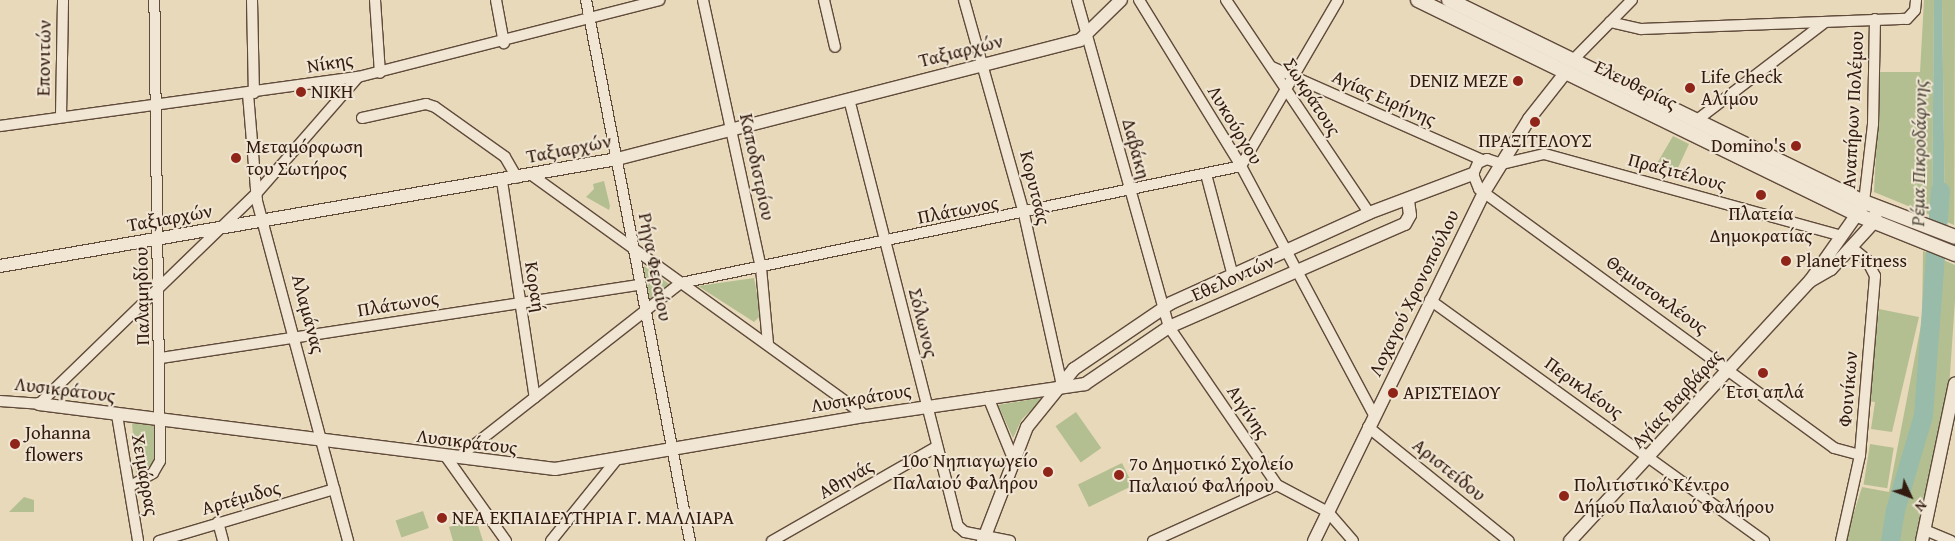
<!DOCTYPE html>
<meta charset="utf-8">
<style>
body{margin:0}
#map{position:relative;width:1955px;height:541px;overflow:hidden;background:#e8d9bb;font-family:"Gentium Book Plus",serif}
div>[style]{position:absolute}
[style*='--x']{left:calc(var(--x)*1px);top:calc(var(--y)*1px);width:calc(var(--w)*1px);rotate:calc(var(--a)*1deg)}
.green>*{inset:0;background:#b4bf91;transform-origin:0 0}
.water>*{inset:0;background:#98bbaa}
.river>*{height:19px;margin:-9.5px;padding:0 9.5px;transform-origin:9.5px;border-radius:9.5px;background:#98bbaa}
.roads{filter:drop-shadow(1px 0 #604a3a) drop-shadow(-1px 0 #604a3a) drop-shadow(0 1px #604a3a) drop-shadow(0 -1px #604a3a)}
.minor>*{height:10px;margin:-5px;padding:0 5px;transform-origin:5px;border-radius:5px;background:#f0e6d3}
.tertiary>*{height:12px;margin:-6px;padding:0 6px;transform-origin:6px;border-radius:6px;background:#f0e6d3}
.secondary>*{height:14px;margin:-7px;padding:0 7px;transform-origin:7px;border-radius:7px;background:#f0e6d3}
.dots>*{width:14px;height:14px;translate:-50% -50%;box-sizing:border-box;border:2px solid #f0e6d3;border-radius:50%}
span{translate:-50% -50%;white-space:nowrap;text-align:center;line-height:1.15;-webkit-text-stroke:4px #f0e6d3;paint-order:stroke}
.street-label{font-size:19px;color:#321a0f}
.poi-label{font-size:19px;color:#321a0f}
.left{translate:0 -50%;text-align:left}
.right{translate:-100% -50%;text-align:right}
.water-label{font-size:20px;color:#514a3e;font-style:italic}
.north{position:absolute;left:1885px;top:471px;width:50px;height:50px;-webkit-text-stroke:4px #f0e6d3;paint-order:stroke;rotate:133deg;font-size:14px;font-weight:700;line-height:20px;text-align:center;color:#321a0f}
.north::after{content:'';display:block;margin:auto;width:18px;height:22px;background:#321a0f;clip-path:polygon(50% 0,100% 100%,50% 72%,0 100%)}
</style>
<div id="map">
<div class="green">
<div style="clip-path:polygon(1924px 0,1934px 0,1932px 213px,1945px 219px,1942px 0,1955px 0,1954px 225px,1874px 192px,1880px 72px,1920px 72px)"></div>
<div style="clip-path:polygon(1673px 136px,1689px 144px,1677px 170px,1656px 165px)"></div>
<div style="clip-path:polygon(604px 181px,610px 206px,609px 210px,586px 197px,594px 189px,593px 184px)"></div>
<div style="clip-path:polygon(1923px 251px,1955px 265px,1955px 300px,1949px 389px,1918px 541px,1845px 541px,1862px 487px,1889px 492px,1922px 320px)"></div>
<div style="clip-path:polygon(644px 266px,672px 286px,650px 301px,644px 269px)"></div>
<div style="clip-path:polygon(754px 278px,761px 315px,754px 322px,698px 286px)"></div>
<div style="clip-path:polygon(1879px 309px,1919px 317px,1892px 432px,1871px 429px,1875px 402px,1868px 401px)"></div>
<div style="clip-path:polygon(1045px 397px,1022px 419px,1013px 438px,998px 405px)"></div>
<div style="left:1076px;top:412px;width:44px;height:25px;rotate:55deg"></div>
<div style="clip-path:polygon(132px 423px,156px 426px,154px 465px,140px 474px,136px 474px)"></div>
<div style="left:1870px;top:444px;width:24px;height:41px;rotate:9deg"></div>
<div style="left:1122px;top:463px;width:25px;height:49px;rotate:64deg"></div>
<div style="clip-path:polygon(24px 497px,34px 500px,34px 512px,9px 512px)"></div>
<div style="left:423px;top:511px;width:18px;height:29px;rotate:71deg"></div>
<div style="clip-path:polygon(476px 519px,483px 541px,453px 541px,449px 527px)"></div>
</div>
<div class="water">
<div style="clip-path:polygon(1934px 0,1942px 0,1945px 219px,1932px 213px)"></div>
</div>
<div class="river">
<div style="--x:1890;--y:541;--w:31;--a:-81"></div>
<div style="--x:1895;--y:510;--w:99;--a:-73.6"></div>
<div style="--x:1923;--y:415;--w:225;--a:-85.7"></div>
</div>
<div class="roads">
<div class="minor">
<div style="--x:252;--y:0;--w:93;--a:88.8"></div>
<div style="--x:375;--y:0;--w:73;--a:86.1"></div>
<div style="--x:496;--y:0;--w:44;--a:79.5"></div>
<div style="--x:586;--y:0;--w:551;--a:79.12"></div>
<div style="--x:703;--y:0;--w:274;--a:77.8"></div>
<div style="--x:761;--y:268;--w:75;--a:84.7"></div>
<div style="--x:824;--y:0;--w:48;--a:76.8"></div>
<div style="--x:964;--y:0;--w:222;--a:74.3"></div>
<div style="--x:1024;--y:214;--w:176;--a:77.5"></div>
<div style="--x:1077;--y:0;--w:340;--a:74.3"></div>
<div style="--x:1169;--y:327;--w:191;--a:55.6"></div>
<div style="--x:1277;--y:485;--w:58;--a:27.9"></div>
<div style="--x:1328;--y:512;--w:38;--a:49"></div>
<div style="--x:1139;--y:0;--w:195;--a:58.4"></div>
<div style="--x:1241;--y:166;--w:282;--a:61.9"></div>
<div style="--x:1226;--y:0;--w:257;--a:56.1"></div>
<div style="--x:1610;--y:22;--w:32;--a:13"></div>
<div style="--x:1641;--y:29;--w:266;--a:-2.2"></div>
<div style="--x:1907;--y:19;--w:12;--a:-48"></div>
<div style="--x:1915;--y:10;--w:10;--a:-84"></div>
<div style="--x:1573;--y:60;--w:84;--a:-45.5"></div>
<div style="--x:1272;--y:67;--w:230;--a:23.9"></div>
<div style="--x:248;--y:94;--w:107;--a:85.2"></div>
<div style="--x:257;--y:201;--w:352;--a:75"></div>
<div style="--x:849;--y:99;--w:441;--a:75.7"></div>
<div style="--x:958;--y:526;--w:9;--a:41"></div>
<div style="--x:965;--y:532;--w:46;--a:11.3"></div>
<div style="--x:61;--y:116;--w:116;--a:-89"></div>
<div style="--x:362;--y:118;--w:66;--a:-12.3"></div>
<div style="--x:426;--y:104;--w:9;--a:18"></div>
<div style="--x:435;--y:107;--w:86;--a:35.5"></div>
<div style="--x:505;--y:157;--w:24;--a:60"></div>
<div style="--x:1697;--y:120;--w:161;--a:-37.4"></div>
<div style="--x:0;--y:126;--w:361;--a:-7.8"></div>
<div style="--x:358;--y:77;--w:311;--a:-14.3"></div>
<div style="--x:1241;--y:166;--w:192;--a:-59.7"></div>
<div style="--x:1206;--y:174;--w:106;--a:75.2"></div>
<div style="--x:533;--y:176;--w:410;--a:35.8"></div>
<div style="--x:502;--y:181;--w:219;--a:81.4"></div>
<div style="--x:1864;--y:202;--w:79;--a:-83.4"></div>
<div style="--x:1873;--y:124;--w:105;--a:-88.9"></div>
<div style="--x:1842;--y:236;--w:309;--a:-164.6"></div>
<div style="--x:1544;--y:154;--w:43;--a:166.6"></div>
<div style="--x:1502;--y:164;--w:16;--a:-162"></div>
<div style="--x:1487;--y:159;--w:10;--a:156"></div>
<div style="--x:1478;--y:163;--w:12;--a:114"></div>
<div style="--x:1473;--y:174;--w:16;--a:68"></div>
<div style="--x:1479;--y:189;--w:439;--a:36.1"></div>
<div style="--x:1834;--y:448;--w:27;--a:15"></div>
<div style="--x:1430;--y:300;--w:412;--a:35.8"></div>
<div style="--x:161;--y:358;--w:485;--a:-8.7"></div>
<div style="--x:988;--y:397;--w:69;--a:67.9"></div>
<div style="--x:0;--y:401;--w:39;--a:4"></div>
<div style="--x:39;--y:404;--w:302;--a:-44.1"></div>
<div style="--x:256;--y:194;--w:155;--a:-48.9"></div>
<div style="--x:117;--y:415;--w:128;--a:80.5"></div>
<div style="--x:1368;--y:427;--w:181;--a:39"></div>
<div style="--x:460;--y:456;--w:281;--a:-38.1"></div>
<div style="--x:681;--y:283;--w:572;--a:-11.8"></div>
<div style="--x:447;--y:458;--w:102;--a:54.6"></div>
<div style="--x:129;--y:487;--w:28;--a:-30"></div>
<div style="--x:153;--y:473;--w:14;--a:-60"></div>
<div style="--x:160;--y:461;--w:461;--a:-90.7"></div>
<div style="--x:218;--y:522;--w:20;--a:75"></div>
<div style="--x:1925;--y:530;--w:28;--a:23"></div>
<div style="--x:159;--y:541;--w:183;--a:-16.5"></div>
<div style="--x:551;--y:541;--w:107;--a:-51.1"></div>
<div style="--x:772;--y:541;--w:189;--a:-29.8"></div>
<div style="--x:1153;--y:541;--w:136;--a:-24.3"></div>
<div style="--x:1841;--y:541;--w:88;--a:-77.5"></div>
<div style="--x:1860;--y:455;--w:180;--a:-85.2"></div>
<div style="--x:1875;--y:276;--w:18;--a:-117"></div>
<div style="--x:1867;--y:260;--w:21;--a:-141"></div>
</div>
<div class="tertiary">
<div style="--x:0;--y:266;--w:626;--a:-9.84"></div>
<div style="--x:617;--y:159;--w:478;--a:-14.4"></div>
<div style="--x:1080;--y:40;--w:57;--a:-44.3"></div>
<div style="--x:1810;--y:281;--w:24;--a:-30"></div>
<div style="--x:1831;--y:269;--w:64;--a:-47.5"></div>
<div style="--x:1874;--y:222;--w:9;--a:-77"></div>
<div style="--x:39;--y:404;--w:520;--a:7.18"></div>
<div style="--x:555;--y:469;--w:315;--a:-9.7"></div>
<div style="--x:866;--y:416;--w:221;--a:-8.3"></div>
<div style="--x:1085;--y:384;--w:102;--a:-34.2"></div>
<div style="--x:1169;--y:327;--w:257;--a:-23.6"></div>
<div style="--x:1405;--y:224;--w:10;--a:-61"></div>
<div style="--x:1410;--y:215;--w:14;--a:-98"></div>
<div style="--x:983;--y:541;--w:122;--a:-68.9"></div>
<div style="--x:1027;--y:427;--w:75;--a:-51"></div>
<div style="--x:1074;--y:369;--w:117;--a:-34.2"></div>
<div style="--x:1171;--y:303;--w:217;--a:-24.4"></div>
<div style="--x:1369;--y:213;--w:111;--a:-20.6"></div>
<div style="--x:1314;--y:541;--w:388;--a:-64"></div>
<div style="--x:1484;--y:192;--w:86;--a:-58.3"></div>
<div style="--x:1529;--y:119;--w:60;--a:-51.8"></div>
<div style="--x:1570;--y:541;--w:354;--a:-47.3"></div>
<div style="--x:1810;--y:281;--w:90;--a:-54.9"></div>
<div style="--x:1922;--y:541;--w:161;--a:-78.2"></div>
</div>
<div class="secondary">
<div style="--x:1418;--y:0;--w:490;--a:26"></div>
<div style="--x:1858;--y:215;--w:105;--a:21.9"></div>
<div style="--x:1449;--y:0;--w:462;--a:26"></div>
<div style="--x:1864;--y:202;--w:97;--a:21"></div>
</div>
</div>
<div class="dots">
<div style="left:1518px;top:81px;background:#8f2418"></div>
<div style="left:1690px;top:88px;background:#8f2418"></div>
<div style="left:301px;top:92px;background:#8f2418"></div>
<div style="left:1535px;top:122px;background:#8f2418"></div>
<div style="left:1796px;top:146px;background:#8f2418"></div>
<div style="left:236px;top:158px;background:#8f2418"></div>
<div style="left:1761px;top:195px;background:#8f2418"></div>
<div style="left:1786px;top:261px;background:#8f2418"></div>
<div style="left:1763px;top:373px;background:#8f2418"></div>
<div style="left:1393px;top:393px;background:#8f2418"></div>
<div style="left:15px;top:444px;background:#8f2418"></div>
<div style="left:1048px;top:472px;background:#8f2418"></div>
<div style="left:1119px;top:475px;background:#8f2418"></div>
<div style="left:1564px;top:496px;background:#8f2418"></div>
<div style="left:442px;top:518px;background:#8f2418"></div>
</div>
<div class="street-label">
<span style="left:961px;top:51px;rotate:-14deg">Ταξιαρχών</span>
<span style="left:44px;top:58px;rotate:-89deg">Επονιτών</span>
<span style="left:330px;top:63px;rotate:-9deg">Νίκης</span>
<span style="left:1636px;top:85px;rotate:26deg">Ελευθερίας</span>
<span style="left:1312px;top:97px;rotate:57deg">Σωκράτους</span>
<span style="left:1384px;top:98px;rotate:24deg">Αγίας Ειρήνης</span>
<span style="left:1853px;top:110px;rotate:-87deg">Αναπήρων Πολέμου</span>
<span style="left:1235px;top:125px;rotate:59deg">Λυκούργου</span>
<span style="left:569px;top:149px;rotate:-11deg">Ταξιαρχών</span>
<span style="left:1136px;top:149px;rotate:75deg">Δαβάκη</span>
<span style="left:757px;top:167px;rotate:78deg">Καποδιστρίου</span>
<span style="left:1677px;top:172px;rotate:15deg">Πραξιτέλους</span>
<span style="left:1035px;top:188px;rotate:76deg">Κορυτσάς</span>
<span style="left:958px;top:210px;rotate:-11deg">Πλάτωνος</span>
<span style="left:170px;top:218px;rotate:-10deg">Ταξιαρχών</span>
<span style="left:655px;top:267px;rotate:79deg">Ρήγα Φεραίου</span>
<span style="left:1233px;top:278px;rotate:-24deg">Εθελοντών</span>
<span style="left:535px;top:287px;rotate:81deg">Κοραή</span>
<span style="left:1414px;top:293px;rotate:-64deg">Λοχαγού Χρονοπούλου</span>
<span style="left:1657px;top:295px;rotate:36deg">Θεμιστοκλέους</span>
<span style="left:142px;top:296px;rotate:-91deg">Παλαμηδίου</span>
<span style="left:398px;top:304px;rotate:-9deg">Πλάτωνος</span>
<span style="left:308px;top:314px;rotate:75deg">Αλαμάνας</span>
<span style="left:923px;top:323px;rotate:76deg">Σόλωνος</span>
<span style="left:1584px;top:388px;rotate:36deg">Περικλέους</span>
<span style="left:1848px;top:389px;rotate:-85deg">Φοινίκων</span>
<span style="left:65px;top:390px;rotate:7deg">Λυσικράτους</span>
<span style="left:861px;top:398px;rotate:-9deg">Λυσικράτους</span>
<span style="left:1677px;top:399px;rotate:-48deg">Αγίας Βαρβάρας</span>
<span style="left:1248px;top:412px;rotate:56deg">Αιγίνης</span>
<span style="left:467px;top:442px;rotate:7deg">Λυσικράτους</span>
<span style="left:1449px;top:470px;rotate:39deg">Αριστείδου</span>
<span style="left:145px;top:475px;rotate:80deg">Χειμάρρας</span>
<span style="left:846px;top:479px;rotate:-30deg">Αθηνάς</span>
<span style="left:241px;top:498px;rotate:-16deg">Αρτέμιδος</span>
</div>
<div class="poi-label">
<span class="left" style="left:1701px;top:88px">Life Check<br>Αλίμου</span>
<span class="right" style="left:1508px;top:81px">DENIZ MEZE</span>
<span class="left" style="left:311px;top:92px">ΝΙΚΗ</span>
<span style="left:1535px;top:141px">ΠΡΑΞΙΤΕΛΟΥΣ</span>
<span class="right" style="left:1786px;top:146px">Domino's</span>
<span class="left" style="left:246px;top:158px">Μεταμόρφωση<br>του Σωτήρος</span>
<span style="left:1761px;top:225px">Πλατεία<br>Δημοκρατίας</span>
<span class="left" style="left:1796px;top:261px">Planet Fitness</span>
<span style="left:1763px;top:392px">Έτσι απλά</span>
<span class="left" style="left:1403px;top:393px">ΑΡΙΣΤΕΙΔΟΥ</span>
<span class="left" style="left:25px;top:444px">Johanna<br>flowers</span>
<span class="right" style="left:1038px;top:472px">10ο Νηπιαγωγείο<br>Παλαιού Φαλήρου</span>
<span class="left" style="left:1129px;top:475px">7ο Δημοτικό Σχολείο<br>Παλαιού Φαλήρου</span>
<span class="left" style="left:1574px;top:496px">Πολιτιστικό Κέντρο<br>Δήμου Παλαιού Φαλήρου</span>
<span class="left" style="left:452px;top:518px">ΝΕΑ ΕΚΠΑΙΔΕΥΤΗΡΙΑ Γ. ΜΑΛΛΙΑΡΑ</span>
</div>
<div class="water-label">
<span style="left:1918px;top:153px;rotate:-89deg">Ρέμα Πικροδάφνης</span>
</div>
<div class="north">N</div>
</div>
